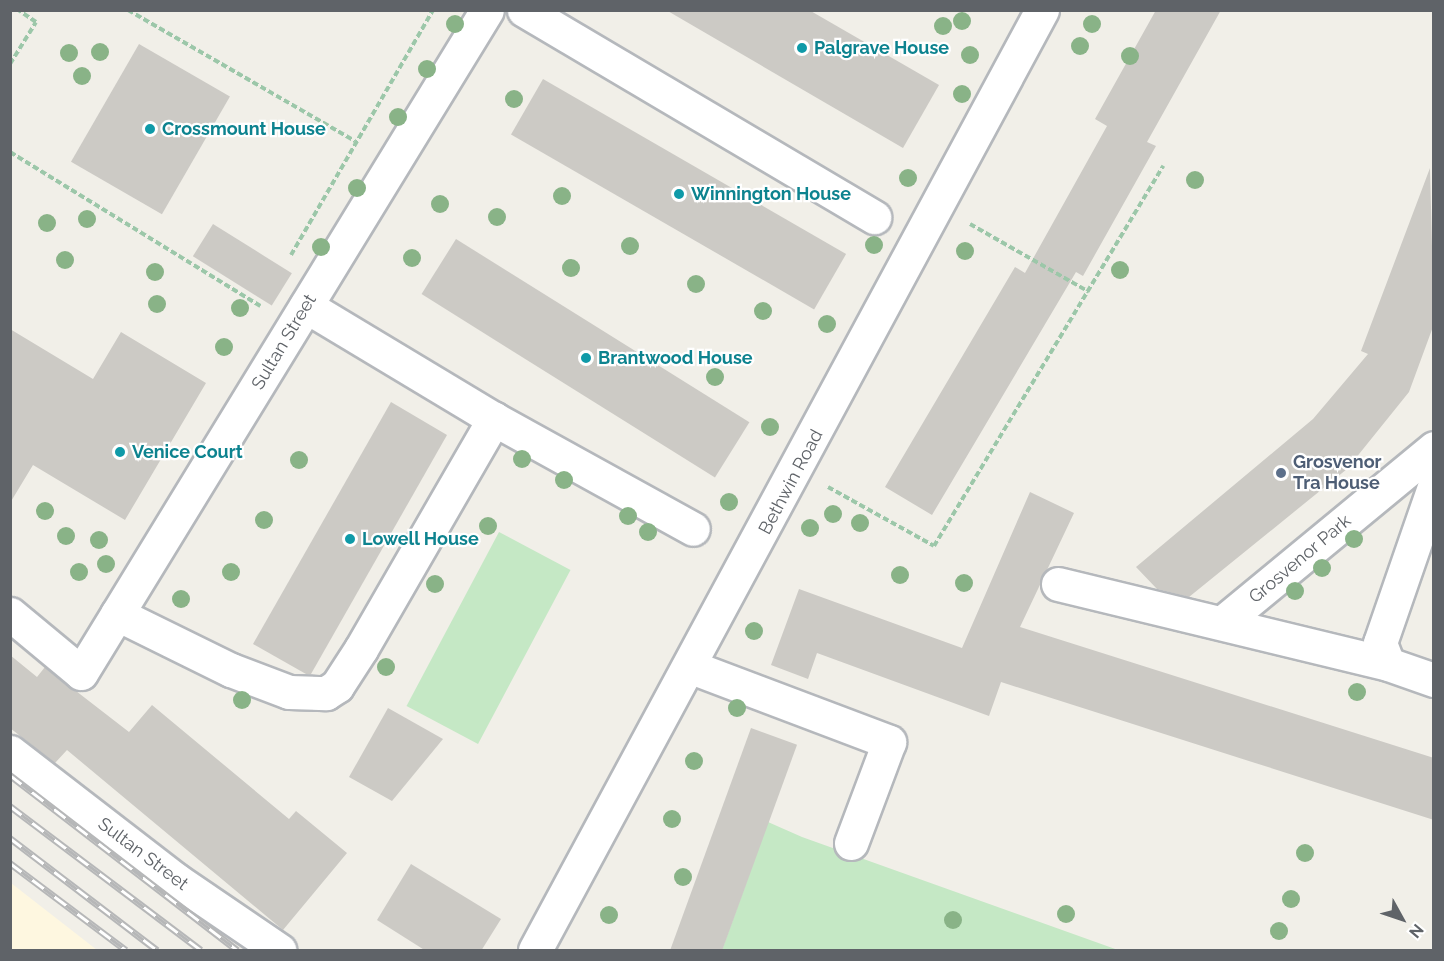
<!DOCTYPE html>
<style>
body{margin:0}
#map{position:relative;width:1444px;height:961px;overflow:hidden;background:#f1efe8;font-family:Raleway,sans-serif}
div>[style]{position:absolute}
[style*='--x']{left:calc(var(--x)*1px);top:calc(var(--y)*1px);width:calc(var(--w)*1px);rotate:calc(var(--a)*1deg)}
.commercial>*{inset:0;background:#fef7e0}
.green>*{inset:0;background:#c5e8c5;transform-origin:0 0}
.building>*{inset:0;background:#cccac5;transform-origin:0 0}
.path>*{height:4px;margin-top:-2px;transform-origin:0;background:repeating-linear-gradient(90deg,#9cc7a9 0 6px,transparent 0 9px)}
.roads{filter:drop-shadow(2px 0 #b5b8bc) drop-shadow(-2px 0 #b5b8bc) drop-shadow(0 2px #b5b8bc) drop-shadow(0 -2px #b5b8bc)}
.minor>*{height:33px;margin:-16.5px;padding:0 16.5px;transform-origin:16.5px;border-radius:16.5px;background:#fff}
.rail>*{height:7px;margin-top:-3.5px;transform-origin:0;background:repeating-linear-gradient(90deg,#fff 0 14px,#b6b7b8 0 28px);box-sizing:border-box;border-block:2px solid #b6b7b8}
.trees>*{width:18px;height:18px;margin:-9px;border-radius:50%;background:#89b387}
.dots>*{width:16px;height:16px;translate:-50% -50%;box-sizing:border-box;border:3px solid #fff;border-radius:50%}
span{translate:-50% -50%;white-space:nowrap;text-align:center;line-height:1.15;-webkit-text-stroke:4.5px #fff;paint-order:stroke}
.culture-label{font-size:18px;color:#0d838f;font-weight:700}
.left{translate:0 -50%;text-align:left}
.street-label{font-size:18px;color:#5f6368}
.service-label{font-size:18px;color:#4e5e75;font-weight:700}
.frame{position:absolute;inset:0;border:12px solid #5f6368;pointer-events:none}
.north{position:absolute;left:1372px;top:889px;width:60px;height:60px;-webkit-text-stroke:4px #fff;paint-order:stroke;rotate:130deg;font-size:16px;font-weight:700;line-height:24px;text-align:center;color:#5f6368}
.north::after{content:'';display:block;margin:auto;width:21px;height:27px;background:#5f6368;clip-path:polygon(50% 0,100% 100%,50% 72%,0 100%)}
</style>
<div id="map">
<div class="commercial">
<div style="clip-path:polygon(10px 883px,11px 883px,97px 950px,11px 950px)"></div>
</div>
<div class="green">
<div style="left:499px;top:532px;width:81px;height:197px;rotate:28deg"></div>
<div style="clip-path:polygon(768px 822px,802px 837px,1118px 950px,722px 950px)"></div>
</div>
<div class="building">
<div style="clip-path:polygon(666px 10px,809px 10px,939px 85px,903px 148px)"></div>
<div style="clip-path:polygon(1156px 10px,1221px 10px,1147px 142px,1156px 146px,1083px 276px,1076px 272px,932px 515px,885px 487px,1015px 267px,1025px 273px,1107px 126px,1095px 119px)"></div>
<div style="left:139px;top:44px;width:105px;height:136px;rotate:30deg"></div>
<div style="left:543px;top:79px;width:350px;height:64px;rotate:30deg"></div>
<div style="clip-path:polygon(1430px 168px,1434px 324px,1409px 392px,1347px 469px,1189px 597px,1157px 589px,1136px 567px,1313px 419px,1368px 354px,1361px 351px)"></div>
<div style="left:213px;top:224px;width:93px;height:38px;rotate:32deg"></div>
<div style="left:456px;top:239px;width:346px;height:65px;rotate:32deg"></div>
<div style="clip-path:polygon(10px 329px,93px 379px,121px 332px,206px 383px,125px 520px,33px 465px,10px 503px)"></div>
<div style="clip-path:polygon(391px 402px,447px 435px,311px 674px,306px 674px,253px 644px)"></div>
<div style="clip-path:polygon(1030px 492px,1074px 513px,1020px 627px,1434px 758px,1434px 820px,1001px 682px,989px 716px,817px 653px,808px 679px,771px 665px,799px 589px,962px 648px)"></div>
<div style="clip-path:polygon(10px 655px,37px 677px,45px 667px,129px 732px,152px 705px,289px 819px,296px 811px,347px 853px,283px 930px,67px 750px,55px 763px,10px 728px)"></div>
<div style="clip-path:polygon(388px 708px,443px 739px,392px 801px,349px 777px)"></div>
<div style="left:751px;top:728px;width:49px;height:237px;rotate:20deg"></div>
<div style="clip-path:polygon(411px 864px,501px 919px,481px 951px,426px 951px,377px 920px)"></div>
</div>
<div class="path">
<div style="--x:128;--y:10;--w:262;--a:30"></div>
<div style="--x:10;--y:64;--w:49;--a:-58.2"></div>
<div style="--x:36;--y:22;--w:22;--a:-146"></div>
<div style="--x:10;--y:152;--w:294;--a:31.6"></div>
<div style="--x:970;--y:224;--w:137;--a:29.7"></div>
<div style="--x:291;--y:255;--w:283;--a:-59.9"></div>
<div style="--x:828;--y:487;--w:121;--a:29.1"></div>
<div style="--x:934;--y:546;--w:444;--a:-58.9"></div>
</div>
<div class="roads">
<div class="minor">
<div style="--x:524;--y:10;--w:407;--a:30.6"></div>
<div style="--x:306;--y:306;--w:219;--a:31"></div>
<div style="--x:494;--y:419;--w:227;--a:28.9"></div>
<div style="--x:1434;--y:487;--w:165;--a:109.1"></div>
<div style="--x:1380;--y:643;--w:22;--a:69"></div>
<div style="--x:1388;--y:664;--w:49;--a:19.2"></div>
<div style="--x:1058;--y:584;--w:340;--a:13.6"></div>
<div style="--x:10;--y:614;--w:92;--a:39.7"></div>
<div style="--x:81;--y:673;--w:777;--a:-58.52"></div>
<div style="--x:117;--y:614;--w:127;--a:26.2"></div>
<div style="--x:231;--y:670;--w:62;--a:20.8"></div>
<div style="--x:289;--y:692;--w:37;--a:2"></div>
<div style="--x:326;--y:693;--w:13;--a:-32"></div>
<div style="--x:337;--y:686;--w:44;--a:-57"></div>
<div style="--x:361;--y:649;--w:266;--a:-60"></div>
<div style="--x:1222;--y:623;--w:275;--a:-39.5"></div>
<div style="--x:691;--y:667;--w:212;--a:20.7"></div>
<div style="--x:889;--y:742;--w:108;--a:110.6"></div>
<div style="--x:10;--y:752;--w:210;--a:37.6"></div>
<div style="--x:176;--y:880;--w:125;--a:34.2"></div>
<div style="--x:535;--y:950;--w:1068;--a:-61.66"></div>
</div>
</div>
<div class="rail">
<div style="--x:10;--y:775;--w:287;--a:37.6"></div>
<div style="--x:10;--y:806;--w:239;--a:37"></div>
<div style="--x:10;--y:838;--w:185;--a:37.3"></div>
<div style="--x:10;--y:863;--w:145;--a:36.9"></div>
</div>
<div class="trees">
<div style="left:962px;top:21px"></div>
<div style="left:455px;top:24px"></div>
<div style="left:1092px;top:24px"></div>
<div style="left:943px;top:26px"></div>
<div style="left:1080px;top:46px"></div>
<div style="left:100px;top:52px"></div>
<div style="left:69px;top:53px"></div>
<div style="left:970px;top:55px"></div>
<div style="left:1130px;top:56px"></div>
<div style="left:427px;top:69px"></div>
<div style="left:82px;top:76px"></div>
<div style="left:962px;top:94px"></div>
<div style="left:514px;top:99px"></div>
<div style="left:398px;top:117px"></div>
<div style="left:908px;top:178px"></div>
<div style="left:1195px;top:180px"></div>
<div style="left:357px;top:188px"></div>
<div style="left:562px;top:196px"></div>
<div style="left:440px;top:204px"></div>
<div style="left:497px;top:217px"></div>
<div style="left:87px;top:219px"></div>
<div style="left:47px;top:223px"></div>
<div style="left:874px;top:245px"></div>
<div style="left:630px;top:246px"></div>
<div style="left:321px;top:247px"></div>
<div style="left:965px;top:251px"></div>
<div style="left:412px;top:258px"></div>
<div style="left:65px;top:260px"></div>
<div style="left:571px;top:268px"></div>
<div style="left:1120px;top:270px"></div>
<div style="left:155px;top:272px"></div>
<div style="left:696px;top:284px"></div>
<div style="left:157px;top:304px"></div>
<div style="left:240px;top:308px"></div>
<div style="left:763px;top:311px"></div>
<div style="left:827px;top:324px"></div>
<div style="left:224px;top:347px"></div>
<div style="left:715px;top:377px"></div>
<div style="left:770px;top:427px"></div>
<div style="left:522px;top:459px"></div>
<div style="left:299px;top:460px"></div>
<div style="left:564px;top:480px"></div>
<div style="left:729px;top:502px"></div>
<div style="left:45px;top:511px"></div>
<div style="left:833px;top:514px"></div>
<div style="left:628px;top:516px"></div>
<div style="left:264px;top:520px"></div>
<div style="left:860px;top:523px"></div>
<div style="left:488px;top:526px"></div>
<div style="left:810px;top:528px"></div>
<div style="left:648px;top:532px"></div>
<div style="left:66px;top:536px"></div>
<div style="left:1354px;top:539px"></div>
<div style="left:99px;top:540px"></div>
<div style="left:106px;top:564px"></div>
<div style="left:1322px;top:568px"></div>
<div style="left:79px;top:572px"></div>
<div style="left:231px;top:572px"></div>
<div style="left:900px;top:575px"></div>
<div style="left:964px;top:583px"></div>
<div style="left:435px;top:584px"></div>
<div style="left:1295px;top:591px"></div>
<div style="left:181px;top:599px"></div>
<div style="left:754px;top:631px"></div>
<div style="left:386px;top:667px"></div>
<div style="left:1357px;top:692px"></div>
<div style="left:242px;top:700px"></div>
<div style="left:737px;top:708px"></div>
<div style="left:694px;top:761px"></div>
<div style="left:672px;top:819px"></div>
<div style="left:1305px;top:853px"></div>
<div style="left:683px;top:877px"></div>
<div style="left:1291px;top:899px"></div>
<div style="left:1066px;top:914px"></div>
<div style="left:609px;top:915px"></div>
<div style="left:953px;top:920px"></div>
<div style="left:1279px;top:931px"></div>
</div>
<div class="dots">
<div style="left:802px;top:48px;background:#0f9aa8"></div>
<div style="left:150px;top:129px;background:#0f9aa8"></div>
<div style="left:679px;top:194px;background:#0f9aa8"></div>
<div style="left:586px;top:358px;background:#0f9aa8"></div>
<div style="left:120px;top:452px;background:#0f9aa8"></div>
<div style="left:1281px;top:473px;background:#5c6f8a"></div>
<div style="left:350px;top:539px;background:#0f9aa8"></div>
</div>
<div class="culture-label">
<span class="left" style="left:814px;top:48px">Palgrave House</span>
<span class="left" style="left:162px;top:129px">Crossmount House</span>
<span class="left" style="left:691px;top:194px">Winnington House</span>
<span class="left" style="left:598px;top:358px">Brantwood House</span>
<span class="left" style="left:132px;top:452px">Venice Court</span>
<span class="left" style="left:362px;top:539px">Lowell House</span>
</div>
<div class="street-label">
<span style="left:284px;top:342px;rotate:-59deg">Sultan Street</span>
<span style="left:791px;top:482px;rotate:-62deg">Bethwin Road</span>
<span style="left:1300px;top:559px;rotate:-40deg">Grosvenor Park</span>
<span style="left:143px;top:854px;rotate:37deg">Sultan Street</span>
</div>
<div class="service-label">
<span class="left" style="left:1293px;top:473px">Grosvenor<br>Tra House</span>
</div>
<div class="frame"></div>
<div class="north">N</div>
</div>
